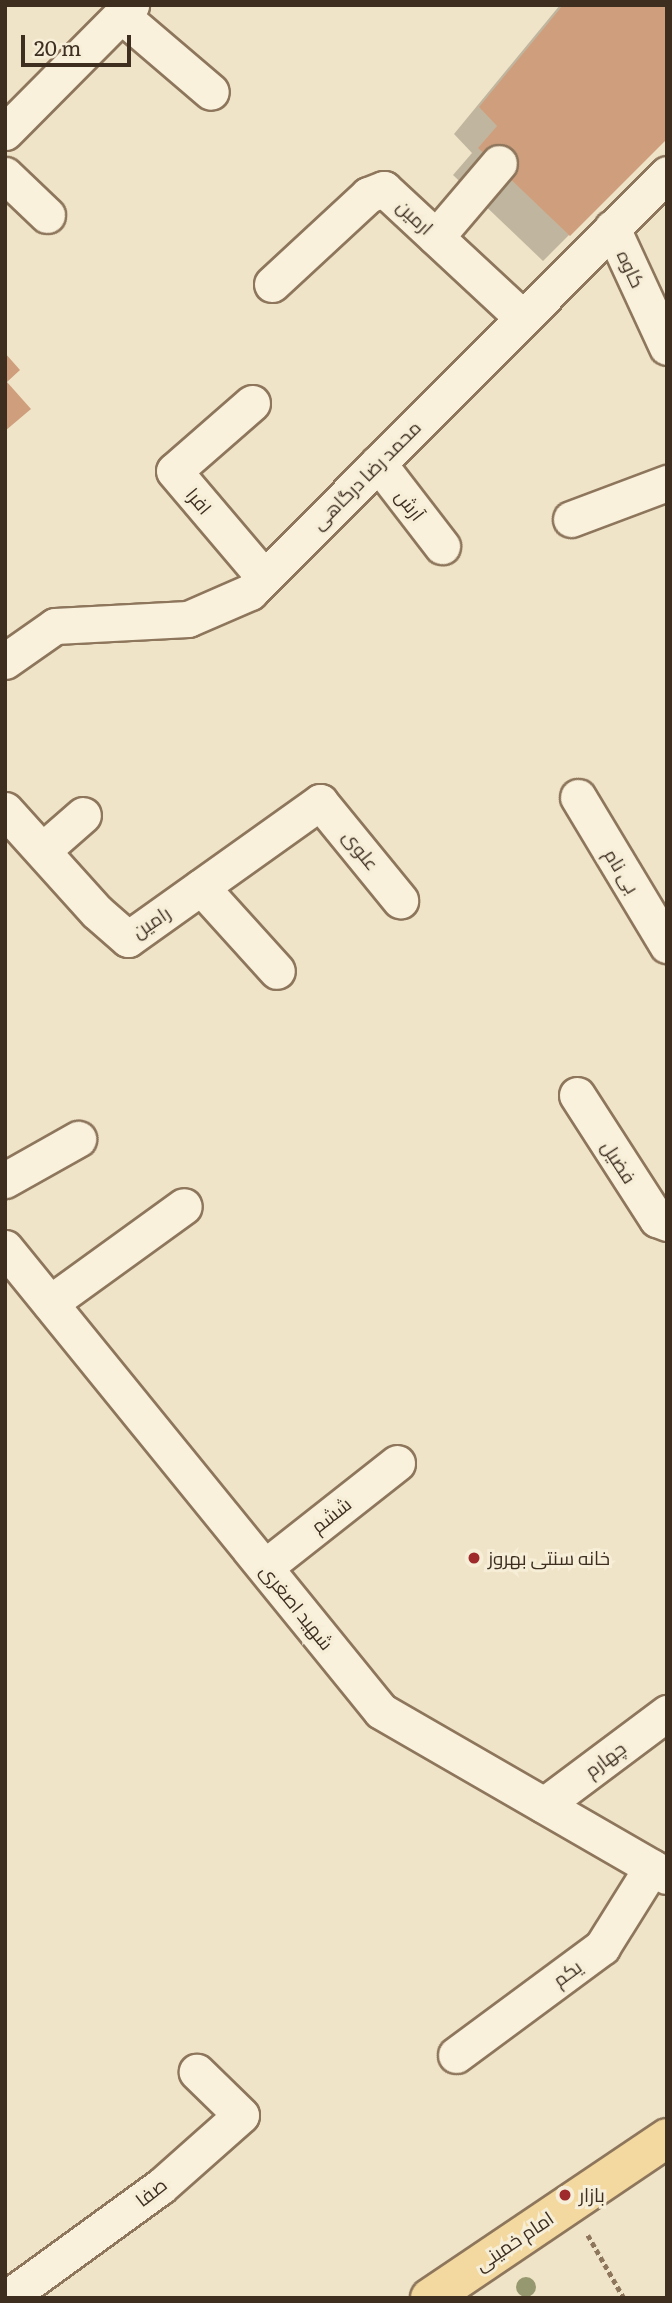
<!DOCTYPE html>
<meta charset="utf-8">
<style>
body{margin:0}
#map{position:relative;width:672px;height:2303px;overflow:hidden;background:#f0e4c8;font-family:Literata,Cairo,serif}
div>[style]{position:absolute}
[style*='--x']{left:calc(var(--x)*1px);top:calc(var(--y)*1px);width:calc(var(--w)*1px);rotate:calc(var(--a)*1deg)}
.shadow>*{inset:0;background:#0003}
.building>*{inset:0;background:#cf9f7d}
.path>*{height:4.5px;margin-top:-2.25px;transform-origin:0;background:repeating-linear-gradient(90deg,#8d765c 0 5px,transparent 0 8.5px)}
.roads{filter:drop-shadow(2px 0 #8d765c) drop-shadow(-2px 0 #8d765c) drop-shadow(0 2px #8d765c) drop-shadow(0 -2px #8d765c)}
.minor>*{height:35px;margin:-17.5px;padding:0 17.5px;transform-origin:17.5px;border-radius:17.5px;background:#faf1dc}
.major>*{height:38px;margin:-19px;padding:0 19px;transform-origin:19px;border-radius:19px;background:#f3d9a0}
.trees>*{width:20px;height:20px;margin:-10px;border-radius:50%;background:#96986f}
.dots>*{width:19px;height:19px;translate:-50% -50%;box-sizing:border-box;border:4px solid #f7eed8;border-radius:50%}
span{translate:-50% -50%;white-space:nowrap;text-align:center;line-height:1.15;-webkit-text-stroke:6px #f7eed8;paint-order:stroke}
.street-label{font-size:19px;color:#3d2e20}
.poi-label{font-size:19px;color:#3d2e20}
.left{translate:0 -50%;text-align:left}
.frame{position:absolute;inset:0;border:7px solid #3d2e20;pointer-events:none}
.scale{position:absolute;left:21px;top:35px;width:110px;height:32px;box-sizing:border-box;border:4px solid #3d2e20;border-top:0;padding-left:9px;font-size:21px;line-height:24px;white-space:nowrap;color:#3d2e20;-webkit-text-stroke:5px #f7eed8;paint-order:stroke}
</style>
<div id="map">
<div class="shadow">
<div style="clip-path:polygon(560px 5px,667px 5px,667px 137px,543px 261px,453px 175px,472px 153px,454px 134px)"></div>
</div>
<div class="building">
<div style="clip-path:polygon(563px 5px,667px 5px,667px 139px,570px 236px,478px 148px,497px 126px,479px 107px)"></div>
<div style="clip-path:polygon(5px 353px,20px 370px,7px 382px,31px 409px,5px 431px)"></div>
</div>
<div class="path">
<div style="--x:588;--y:2235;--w:73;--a:60.3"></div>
</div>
<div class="roads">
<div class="minor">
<div style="--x:121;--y:15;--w:118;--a:40.5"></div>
<div style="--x:5;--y:132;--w:179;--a:-45.2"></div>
<div style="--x:5;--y:175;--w:58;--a:43.6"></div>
<div style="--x:612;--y:228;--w:131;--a:65.2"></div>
<div style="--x:436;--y:237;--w:97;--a:-49.6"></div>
<div style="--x:272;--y:284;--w:131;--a:-42.8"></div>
<div style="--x:368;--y:195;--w:17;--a:-21"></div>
<div style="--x:384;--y:189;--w:190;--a:42.9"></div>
<div style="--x:252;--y:403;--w:103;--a:138.9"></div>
<div style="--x:174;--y:471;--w:139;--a:49.7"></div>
<div style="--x:378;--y:463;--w:105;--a:52.4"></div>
<div style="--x:571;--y:519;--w:103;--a:-20.6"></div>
<div style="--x:5;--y:661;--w:61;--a:-35"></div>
<div style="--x:55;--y:626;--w:133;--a:-3"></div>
<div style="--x:188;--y:619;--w:68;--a:-23.5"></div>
<div style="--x:250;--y:592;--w:590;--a:-45.07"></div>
<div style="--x:578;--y:797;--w:173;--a:59"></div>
<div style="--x:5;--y:810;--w:137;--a:48"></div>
<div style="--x:97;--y:912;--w:41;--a:41.1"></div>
<div style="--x:128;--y:939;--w:236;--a:-35.5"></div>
<div style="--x:320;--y:802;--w:127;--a:50.8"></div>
<div style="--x:43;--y:850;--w:53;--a:-41.2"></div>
<div style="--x:201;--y:887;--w:113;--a:47.9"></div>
<div style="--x:577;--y:1095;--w:148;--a:57.2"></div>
<div style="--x:657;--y:1219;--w:11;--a:22"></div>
<div style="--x:5;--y:1180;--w:84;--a:-29.3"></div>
<div style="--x:5;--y:1248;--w:596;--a:50.92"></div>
<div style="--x:381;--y:1711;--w:330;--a:30"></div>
<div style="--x:50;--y:1303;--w:165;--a:-35.9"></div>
<div style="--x:265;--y:1567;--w:168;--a:-38.2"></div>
<div style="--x:544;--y:1805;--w:154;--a:-36.8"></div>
<div style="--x:456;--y:2055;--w:182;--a:-36.5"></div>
<div style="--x:602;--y:1947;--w:94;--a:-58"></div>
<div style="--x:7;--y:2298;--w:189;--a:-36"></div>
<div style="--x:160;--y:2187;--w:108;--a:-41.6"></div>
<div style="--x:241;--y:2115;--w:62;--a:-135.7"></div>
</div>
<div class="major">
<div style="--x:430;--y:2298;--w:286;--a:-34"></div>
</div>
</div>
<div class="trees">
<div style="left:526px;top:2287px"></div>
</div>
<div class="dots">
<div style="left:474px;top:1558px;background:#9e2a2b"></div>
<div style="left:565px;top:2195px;background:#9e2a2b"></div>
</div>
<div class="street-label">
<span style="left:415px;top:217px;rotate:43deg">ارمین</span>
<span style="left:631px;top:269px;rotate:65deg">کاوه</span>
<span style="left:366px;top:475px;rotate:-45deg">محمد رضا درگاهی</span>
<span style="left:199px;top:501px;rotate:50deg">افرا</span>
<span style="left:410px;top:505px;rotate:52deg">آرش</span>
<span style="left:361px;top:850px;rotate:51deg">علوی</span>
<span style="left:622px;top:871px;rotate:59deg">بی نام</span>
<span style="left:151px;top:922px;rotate:-34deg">رامین</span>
<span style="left:619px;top:1162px;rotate:57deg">فضیل</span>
<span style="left:331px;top:1515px;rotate:-38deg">ششم</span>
<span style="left:297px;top:1607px;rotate:51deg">شهید اصغری</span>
<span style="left:605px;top:1759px;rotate:-37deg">چهارم</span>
<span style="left:567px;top:1973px;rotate:-36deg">یکم</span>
<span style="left:151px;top:2192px;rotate:-38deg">صفا</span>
<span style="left:514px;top:2241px;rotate:-34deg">امام خمینی</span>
</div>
<div class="poi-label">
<span class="left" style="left:488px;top:1558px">خانه سنتی بهروز</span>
<span class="left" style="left:579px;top:2195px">بازار</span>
</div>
<div class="frame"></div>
<div class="scale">20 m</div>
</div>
